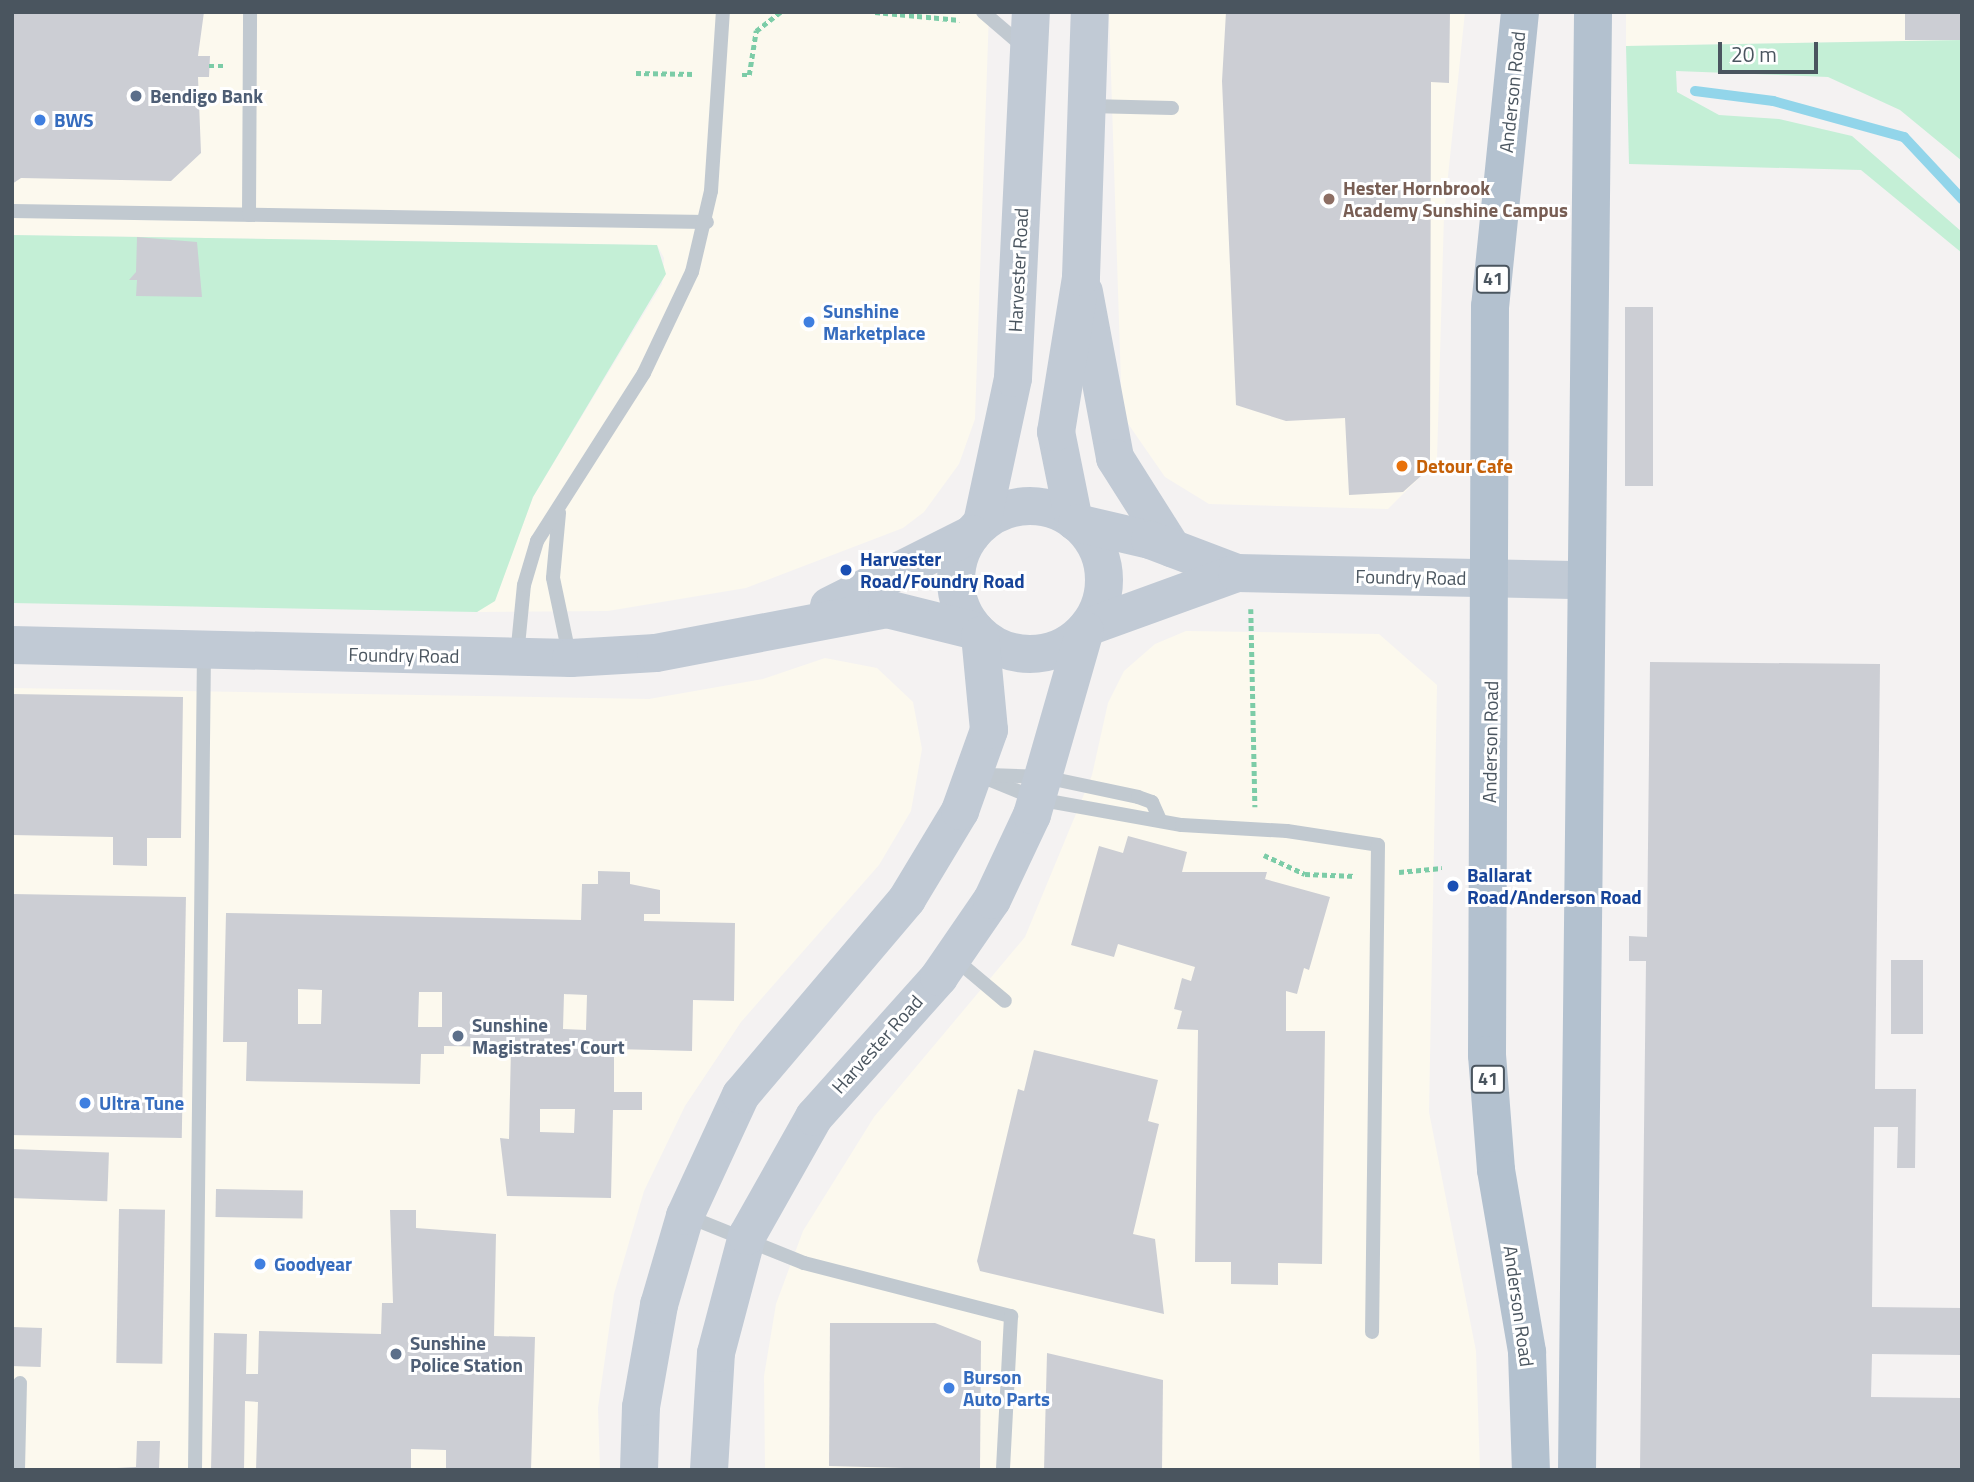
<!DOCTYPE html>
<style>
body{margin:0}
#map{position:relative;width:1974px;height:1482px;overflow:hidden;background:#f4f2f2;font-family:"Titillium Web",sans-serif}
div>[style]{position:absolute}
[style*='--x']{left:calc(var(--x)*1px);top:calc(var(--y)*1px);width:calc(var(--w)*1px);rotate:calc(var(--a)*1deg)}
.commercial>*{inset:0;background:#fcf9ee}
.green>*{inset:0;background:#c4efd6}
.stream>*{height:10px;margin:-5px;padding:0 5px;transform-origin:5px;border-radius:5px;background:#92d5ea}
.building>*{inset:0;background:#ccced4;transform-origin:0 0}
.path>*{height:4.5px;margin-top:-2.25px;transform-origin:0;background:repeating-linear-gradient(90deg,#7ccca7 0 5px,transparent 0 8.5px)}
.lane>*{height:14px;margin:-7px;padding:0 7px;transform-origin:7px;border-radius:7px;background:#c1c9d0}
.secondary>*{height:38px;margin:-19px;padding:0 19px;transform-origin:19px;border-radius:19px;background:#c1cad5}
.secondary>.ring{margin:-19px;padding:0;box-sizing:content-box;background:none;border:38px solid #c1cad5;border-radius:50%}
.primary>*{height:38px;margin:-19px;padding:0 19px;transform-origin:19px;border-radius:19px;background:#b3c1cf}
.dots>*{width:19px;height:19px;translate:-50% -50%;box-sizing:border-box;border:4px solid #fff;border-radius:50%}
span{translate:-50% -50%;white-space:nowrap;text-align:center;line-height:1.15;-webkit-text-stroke:6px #fff;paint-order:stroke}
.shield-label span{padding:2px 5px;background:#fff;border:2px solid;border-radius:5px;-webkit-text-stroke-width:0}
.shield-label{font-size:18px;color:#4a555f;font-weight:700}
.street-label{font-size:19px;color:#4a555f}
.service-label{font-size:19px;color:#4e5e75;font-weight:700}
.left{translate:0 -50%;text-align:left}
.shop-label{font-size:19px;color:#366cbe;font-weight:700}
.education-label{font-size:19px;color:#785e54;font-weight:700}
.food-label{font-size:19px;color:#c56008;font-weight:700}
.transit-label{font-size:19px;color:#164399;font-weight:700}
.frame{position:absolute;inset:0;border:14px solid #4a555f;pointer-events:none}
.scale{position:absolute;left:1718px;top:42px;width:100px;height:32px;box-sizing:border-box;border:4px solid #4a555f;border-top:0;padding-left:9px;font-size:21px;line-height:24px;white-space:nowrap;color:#4a555f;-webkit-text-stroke:5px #fff;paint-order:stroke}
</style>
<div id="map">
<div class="commercial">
<div style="clip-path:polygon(12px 12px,989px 12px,975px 419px,959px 464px,924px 512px,903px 528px,746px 588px,608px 611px,477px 612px,495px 600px,533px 497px,662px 284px,664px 258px,657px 245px,12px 235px)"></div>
<div style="clip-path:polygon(1109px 12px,1465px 12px,1444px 215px,1437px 460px,1388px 509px,1209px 504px,1165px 477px,1122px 415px)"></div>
<div style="clip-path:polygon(1626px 12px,1962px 12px,1962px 40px,1626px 46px)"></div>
<div style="clip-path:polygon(1186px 631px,1379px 634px,1437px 685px,1429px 1112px,1476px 1351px,1480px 1470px,765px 1470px,764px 1376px,776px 1304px,803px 1231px,874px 1117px,1025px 937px,1092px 775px,1108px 703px,1124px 671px,1155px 644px)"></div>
<div style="clip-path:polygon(825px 658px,877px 668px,913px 702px,922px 749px,911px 811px,879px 865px,741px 1022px,685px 1106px,644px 1191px,614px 1294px,598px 1408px,600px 1470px,12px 1470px,12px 688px,649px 699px,763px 679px)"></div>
</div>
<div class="green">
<div style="clip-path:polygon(1962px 40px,1962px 161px,1900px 110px,1828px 77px,1676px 71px,1677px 92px,1719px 115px,1779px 119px,1852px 136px,1962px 232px,1962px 253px,1861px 170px,1629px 164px,1626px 46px)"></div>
<div style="clip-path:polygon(12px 235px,657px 245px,666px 274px,533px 497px,495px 601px,477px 612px,12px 603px)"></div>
</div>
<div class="stream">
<div style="--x:1695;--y:91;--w:79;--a:7.3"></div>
<div style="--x:1773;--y:101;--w:136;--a:15.4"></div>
<div style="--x:1904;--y:137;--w:85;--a:46.9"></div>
</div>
<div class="building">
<div style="clip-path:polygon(12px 12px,204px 12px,198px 56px,210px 56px,209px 77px,198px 77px,201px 153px,171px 181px,21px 178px,12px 184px)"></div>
<div style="clip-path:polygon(1226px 12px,1450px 12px,1449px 83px,1431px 82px,1430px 468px,1403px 492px,1349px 495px,1345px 418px,1286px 421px,1236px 405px,1222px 81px)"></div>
<div style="left:1905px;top:12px;width:57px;height:28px"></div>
<div style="clip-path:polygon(137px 237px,197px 242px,202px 297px,136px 296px,137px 280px,129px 280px,136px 272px)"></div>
<div style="left:1625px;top:307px;width:28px;height:179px"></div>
<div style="clip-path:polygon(1650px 662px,1880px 664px,1875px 1089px,1916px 1089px,1915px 1168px,1897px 1168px,1898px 1127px,1874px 1127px,1872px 1307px,1962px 1308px,1962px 1355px,1872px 1354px,1871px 1397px,1962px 1398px,1962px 1470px,1640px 1470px,1646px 961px,1629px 961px,1629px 936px,1647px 937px)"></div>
<div style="clip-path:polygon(12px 694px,183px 697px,181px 838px,147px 838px,147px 866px,113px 865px,113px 837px,12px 835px)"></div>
<div style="clip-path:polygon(1128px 836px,1187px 852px,1182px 872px,1267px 872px,1265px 879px,1330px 897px,1309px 970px,1304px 968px,1297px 994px,1286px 991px,1286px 1031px,1325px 1031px,1322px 1264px,1278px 1263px,1278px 1285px,1231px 1284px,1231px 1262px,1195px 1262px,1198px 1030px,1177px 1029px,1182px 1011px,1174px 1009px,1182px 978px,1191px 981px,1195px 967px,1118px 944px,1114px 957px,1071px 945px,1099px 846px,1123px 853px)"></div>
<div style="clip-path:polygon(evenodd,598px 871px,630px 872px,630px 884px,660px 890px,660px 914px,644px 914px,644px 921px,735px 923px,734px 1001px,693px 1000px,692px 1051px,614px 1049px,614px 1092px,642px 1092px,642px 1110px,613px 1110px,611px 1198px,507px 1196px,500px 1138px,509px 1139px,511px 1047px,444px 1046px,444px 1054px,421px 1054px,420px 1084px,246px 1081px,247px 1042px,223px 1042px,226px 913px,581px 920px,582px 884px,598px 884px,598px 871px,298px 989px,322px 990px,321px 1024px,298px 1024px,298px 989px,598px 871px,419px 992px,442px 992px,442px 1027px,418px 1027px,419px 992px,598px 871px,564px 994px,587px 995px,586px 1030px,563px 1029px,564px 994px,598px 871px,540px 1109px,575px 1109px,574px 1133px,540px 1132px,540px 1109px)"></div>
<div style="left:12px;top:894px;width:174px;height:241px;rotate:1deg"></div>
<div style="left:1891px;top:960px;width:32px;height:74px"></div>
<div style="clip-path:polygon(1034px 1050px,1158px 1080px,1148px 1121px,1159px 1124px,1133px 1234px,1155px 1239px,1164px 1314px,980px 1271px,977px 1261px,1018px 1089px,1024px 1091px)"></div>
<div style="left:12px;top:1149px;width:97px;height:49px;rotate:2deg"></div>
<div style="left:216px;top:1189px;width:87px;height:28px;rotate:1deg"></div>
<div style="left:119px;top:1209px;width:46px;height:154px;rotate:1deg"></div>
<div style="clip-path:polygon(390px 1210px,416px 1210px,416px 1228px,496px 1234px,494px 1336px,535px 1337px,531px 1470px,446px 1470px,446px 1450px,411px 1449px,411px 1470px,256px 1470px,258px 1402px,245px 1401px,244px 1470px,211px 1470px,214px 1333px,247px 1334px,246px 1374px,258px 1374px,259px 1331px,381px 1334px,382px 1303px,393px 1303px)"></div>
<div style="clip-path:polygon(830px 1323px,935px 1323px,981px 1341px,980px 1470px,829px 1466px)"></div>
<div style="left:12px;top:1327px;width:30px;height:39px;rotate:2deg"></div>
<div style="clip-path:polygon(1047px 1353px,1163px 1380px,1162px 1470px,1044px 1470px)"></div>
<div style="clip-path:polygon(137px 1441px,160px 1441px,159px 1470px,78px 1470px,136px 1467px)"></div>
</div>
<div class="path">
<div style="--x:875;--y:12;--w:85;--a:5.4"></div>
<div style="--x:209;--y:66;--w:17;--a:0"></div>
<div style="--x:636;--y:73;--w:59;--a:1"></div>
<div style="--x:742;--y:75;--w:7;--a:0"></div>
<div style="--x:749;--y:75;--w:45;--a:-81"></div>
<div style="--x:756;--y:31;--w:31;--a:-38"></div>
<div style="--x:1251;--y:609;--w:198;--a:88.8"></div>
<div style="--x:1264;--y:855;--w:45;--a:24.9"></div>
<div style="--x:1305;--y:874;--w:51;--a:2.2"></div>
<div style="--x:1399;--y:872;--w:43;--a:-5.3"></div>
</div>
<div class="lane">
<div style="--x:983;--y:12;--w:57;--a:40.7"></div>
<div style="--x:1089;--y:106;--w:83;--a:1.4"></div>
<div style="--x:12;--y:211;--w:695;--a:0.91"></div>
<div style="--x:249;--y:215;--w:203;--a:-89.7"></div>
<div style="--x:559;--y:513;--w:65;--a:95.3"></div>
<div style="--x:553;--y:578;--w:78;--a:78.1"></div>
<div style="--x:517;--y:656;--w:71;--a:-84.4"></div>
<div style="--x:524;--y:585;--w:46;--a:-73.5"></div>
<div style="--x:537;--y:541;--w:199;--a:-57.5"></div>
<div style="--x:644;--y:373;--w:112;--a:-64.6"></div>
<div style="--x:692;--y:272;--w:83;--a:-76.8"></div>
<div style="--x:711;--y:191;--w:179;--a:-86.2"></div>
<div style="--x:976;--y:774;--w:66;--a:22.3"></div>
<div style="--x:1037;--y:799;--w:147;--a:10.2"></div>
<div style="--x:1182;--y:825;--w:105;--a:3.3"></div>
<div style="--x:1287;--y:831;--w:92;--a:8.7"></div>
<div style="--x:1378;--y:845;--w:487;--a:90.7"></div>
<div style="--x:988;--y:775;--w:56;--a:2"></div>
<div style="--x:1044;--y:777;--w:96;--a:12"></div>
<div style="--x:1138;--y:797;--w:15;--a:20"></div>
<div style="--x:1152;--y:802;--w:20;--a:66"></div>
<div style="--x:955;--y:959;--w:65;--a:40"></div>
<div style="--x:687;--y:1216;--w:126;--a:21.9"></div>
<div style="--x:804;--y:1263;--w:214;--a:14.4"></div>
<div style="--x:1011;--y:1316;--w:154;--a:93"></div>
<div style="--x:18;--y:1470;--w:87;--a:-88.7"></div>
<div style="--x:195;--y:1470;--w:818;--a:-89.37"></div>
</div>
<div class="secondary">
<div style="--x:1084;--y:292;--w:169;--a:79.4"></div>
<div style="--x:1115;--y:458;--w:107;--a:57.7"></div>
<div class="ring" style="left:956px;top:506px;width:110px;height:110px"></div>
<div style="--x:1074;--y:521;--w:91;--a:-101.4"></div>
<div style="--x:1056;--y:432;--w:157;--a:-80.8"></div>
<div style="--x:1081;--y:277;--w:265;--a:-88.1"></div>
<div style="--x:982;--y:523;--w:148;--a:-77.9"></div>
<div style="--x:1013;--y:378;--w:366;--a:-87.2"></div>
<div style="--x:1077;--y:523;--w:75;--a:13.1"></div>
<div style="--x:1150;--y:540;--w:93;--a:20.8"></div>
<div style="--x:829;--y:606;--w:160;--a:-26.7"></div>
<div style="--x:1088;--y:627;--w:158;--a:-19.9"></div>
<div style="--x:1237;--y:573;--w:348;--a:1.2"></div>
<div style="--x:12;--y:645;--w:559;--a:1.33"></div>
<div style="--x:571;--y:658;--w:85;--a:-3.4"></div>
<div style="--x:656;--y:653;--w:235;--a:-10.8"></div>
<div style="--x:887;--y:609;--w:92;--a:13.9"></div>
<div style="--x:639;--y:1470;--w:63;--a:-88.2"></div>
<div style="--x:641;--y:1407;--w:104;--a:-80"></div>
<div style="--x:659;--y:1305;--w:93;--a:-73.7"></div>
<div style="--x:685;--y:1216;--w:133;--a:-65.2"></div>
<div style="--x:741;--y:1095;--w:257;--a:-49.7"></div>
<div style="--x:907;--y:899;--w:103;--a:-58.9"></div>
<div style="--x:960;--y:811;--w:86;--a:-70.3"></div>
<div style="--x:989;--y:730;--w:95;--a:-95.4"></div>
<div style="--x:709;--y:1470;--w:117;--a:-86.6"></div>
<div style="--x:716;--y:1353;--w:121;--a:-75.2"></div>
<div style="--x:747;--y:1236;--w:137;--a:-60.6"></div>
<div style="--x:814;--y:1117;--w:188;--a:-48.2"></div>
<div style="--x:939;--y:977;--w:93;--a:-55.5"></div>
<div style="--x:992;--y:900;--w:94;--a:-64.8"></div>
<div style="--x:1032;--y:815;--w:192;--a:-74"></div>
</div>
<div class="primary">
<div style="--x:1520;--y:12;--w:296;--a:95.8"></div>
<div style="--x:1490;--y:306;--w:749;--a:90.23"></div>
<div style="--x:1487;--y:1055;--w:115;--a:85.5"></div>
<div style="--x:1496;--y:1170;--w:185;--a:80.3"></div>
<div style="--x:1527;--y:1352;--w:118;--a:88.1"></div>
<div style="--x:1577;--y:1470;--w:1458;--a:-89.37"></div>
</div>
<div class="dots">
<div style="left:136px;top:96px;background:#5c6f8a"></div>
<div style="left:40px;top:120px;background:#3f7fe0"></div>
<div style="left:1329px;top:199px;background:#8d6e63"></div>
<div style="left:809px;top:322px;background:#3f7fe0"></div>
<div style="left:1402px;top:466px;background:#e8710a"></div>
<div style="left:846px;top:570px;background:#1a4fb4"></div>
<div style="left:1453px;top:886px;background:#1a4fb4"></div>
<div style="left:458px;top:1036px;background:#5c6f8a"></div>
<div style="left:85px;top:1103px;background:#3f7fe0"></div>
<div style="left:260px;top:1264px;background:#3f7fe0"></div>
<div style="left:396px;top:1354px;background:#5c6f8a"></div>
<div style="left:949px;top:1388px;background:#3f7fe0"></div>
</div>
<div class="shield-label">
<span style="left:1493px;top:279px">41</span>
<span style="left:1488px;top:1079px">41</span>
</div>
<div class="street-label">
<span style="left:1512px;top:92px;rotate:-84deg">Anderson Road</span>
<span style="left:1018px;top:270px;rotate:-87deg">Harvester Road</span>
<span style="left:1411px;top:577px;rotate:1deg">Foundry Road</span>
<span style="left:404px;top:655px;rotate:1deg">Foundry Road</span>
<span style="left:1490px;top:742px;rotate:-89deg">Anderson Road</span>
<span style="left:877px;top:1044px;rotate:-48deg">Harvester Road</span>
<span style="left:1519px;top:1306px;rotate:82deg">Anderson Road</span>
</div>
<div class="service-label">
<span class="left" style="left:150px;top:96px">Bendigo Bank</span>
<span class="left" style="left:472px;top:1036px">Sunshine<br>Magistrates' Court</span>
<span class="left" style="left:410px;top:1354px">Sunshine<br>Police Station</span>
</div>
<div class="shop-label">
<span class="left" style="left:54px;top:120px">BWS</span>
<span class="left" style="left:823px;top:322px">Sunshine<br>Marketplace</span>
<span class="left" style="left:99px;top:1103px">Ultra Tune</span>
<span class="left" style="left:274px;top:1264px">Goodyear</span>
<span class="left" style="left:963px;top:1388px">Burson<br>Auto Parts</span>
</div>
<div class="education-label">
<span class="left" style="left:1343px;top:199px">Hester Hornbrook<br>Academy Sunshine Campus</span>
</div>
<div class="food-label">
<span class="left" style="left:1416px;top:466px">Detour Cafe</span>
</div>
<div class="transit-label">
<span class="left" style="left:860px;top:570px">Harvester<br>Road/Foundry Road</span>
<span class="left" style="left:1467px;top:886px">Ballarat<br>Road/Anderson Road</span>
</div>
<div class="frame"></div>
<div class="scale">20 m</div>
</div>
